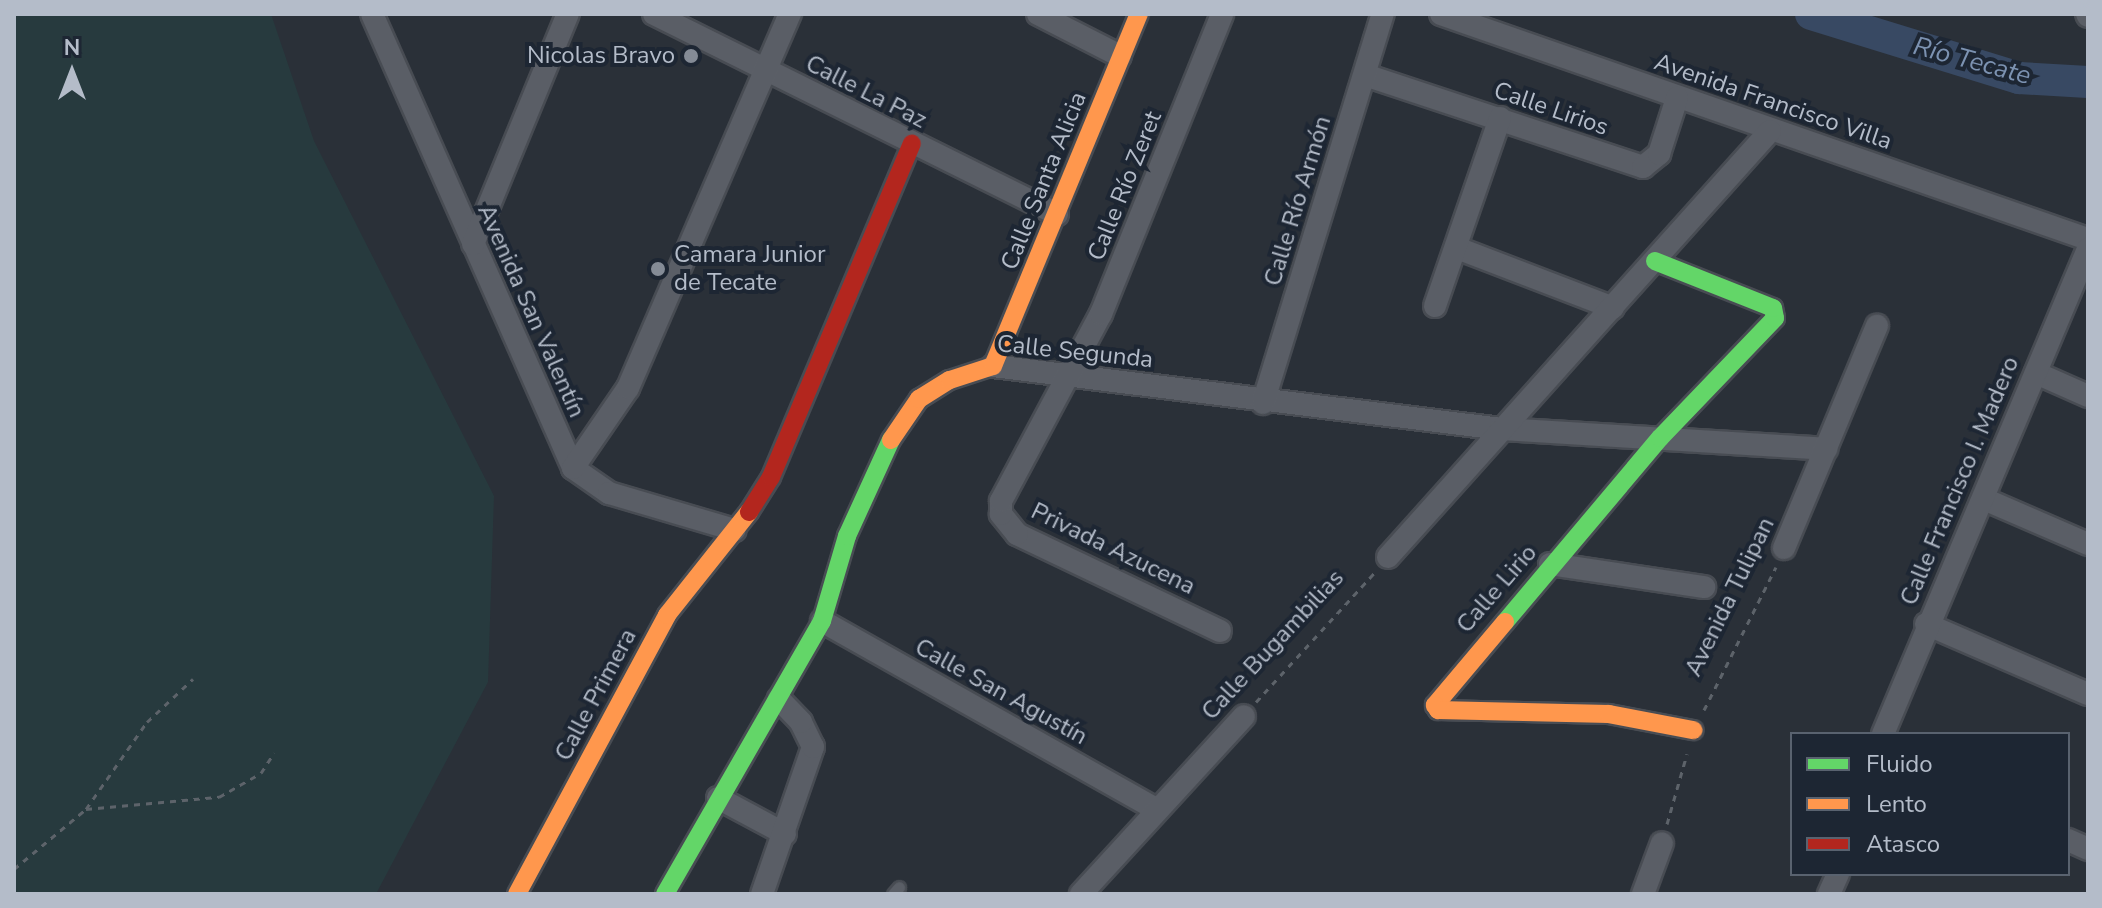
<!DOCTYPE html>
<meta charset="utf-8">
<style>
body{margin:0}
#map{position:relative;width:2102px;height:908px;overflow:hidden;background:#2a3038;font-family:"Nunito Sans",sans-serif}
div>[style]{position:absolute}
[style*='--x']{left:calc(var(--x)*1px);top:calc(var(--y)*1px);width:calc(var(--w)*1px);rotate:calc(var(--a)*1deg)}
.green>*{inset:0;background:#273a3e}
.river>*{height:32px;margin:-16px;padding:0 16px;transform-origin:16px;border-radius:16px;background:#384963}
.path>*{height:3px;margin-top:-1.5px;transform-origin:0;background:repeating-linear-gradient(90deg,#5d636a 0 6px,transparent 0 12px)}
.roads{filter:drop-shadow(2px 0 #484c53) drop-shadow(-2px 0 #484c53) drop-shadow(0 2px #484c53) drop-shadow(0 -2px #484c53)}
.lane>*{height:11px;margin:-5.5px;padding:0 5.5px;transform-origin:5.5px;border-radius:5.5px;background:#5a5e66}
.street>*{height:22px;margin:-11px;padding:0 11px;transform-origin:11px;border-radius:11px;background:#5a5e66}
.fast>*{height:18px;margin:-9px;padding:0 9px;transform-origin:9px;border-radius:9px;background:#63d668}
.slow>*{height:18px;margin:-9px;padding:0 9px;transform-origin:9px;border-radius:9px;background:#ff974d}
.jam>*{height:18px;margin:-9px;padding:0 9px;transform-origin:9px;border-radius:9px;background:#b3261e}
.dots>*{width:22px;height:22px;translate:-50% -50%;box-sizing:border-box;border:4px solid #1d2633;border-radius:50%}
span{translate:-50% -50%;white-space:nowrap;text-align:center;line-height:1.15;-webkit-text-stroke:8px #1d2633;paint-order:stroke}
.poi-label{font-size:24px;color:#b4bcc9}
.right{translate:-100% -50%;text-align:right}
.left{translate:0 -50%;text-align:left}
.street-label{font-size:24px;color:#b4bcc9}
.water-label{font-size:26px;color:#7c92b1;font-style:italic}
.frame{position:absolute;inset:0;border:16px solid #b4bcc9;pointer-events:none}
.legend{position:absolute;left:1790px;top:732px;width:280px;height:144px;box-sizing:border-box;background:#1d2633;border:2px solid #59626f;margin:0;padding:10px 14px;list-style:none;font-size:24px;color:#b4bcc9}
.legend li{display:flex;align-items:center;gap:16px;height:40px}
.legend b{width:40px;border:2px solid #59626f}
.north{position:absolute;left:32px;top:32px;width:80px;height:80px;-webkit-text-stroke:6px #1d2633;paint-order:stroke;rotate:0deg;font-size:22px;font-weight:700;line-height:32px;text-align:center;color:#b4bcc9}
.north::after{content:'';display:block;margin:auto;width:28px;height:36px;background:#b4bcc9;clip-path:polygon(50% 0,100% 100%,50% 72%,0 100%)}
</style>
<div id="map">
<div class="green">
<div style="clip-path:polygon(14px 14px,271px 14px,314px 141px,494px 496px,488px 682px,376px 894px,14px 894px)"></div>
</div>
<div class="river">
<div style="--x:1811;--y:14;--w:218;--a:17.1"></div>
<div style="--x:2019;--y:78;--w:69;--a:3.3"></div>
</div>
<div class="path">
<div style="--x:1256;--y:702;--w:176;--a:-47.5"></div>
<div style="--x:1704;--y:710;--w:160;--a:-63.3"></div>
<div style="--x:86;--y:809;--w:134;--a:-5.2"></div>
<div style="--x:219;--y:797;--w:48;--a:-29.7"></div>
<div style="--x:261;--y:773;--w:24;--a:-57"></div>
<div style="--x:1667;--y:824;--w:73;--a:-74.1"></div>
<div style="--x:14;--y:869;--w:94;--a:-39.8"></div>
<div style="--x:86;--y:809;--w:106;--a:-55"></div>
<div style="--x:147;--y:722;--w:63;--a:-43.1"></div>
</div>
<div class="roads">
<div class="lane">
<div style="--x:893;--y:894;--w:9;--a:-49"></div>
</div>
<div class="street">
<div style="--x:372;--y:14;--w:497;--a:66.1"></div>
<div style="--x:573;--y:468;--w:44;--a:34.8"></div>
<div style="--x:609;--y:493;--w:131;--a:16.4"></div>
<div style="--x:654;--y:14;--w:450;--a:26.4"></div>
<div style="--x:1038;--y:14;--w:92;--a:27.1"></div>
<div style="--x:1441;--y:14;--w:685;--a:19.18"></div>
<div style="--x:2087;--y:14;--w:2;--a:63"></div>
<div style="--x:1365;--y:75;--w:293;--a:18.3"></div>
<div style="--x:1643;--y:167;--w:21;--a:-39"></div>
<div style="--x:1659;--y:154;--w:59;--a:-72.2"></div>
<div style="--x:473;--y:244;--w:249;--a:-67.6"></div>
<div style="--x:1457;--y:248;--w:167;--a:21"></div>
<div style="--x:1435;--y:306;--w:199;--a:-70.9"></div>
<div style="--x:993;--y:366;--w:512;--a:7.07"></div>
<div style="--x:1501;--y:429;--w:326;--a:3.5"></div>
<div style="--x:2036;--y:373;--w:57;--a:23.9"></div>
<div style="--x:1263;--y:403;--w:407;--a:-72.9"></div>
<div style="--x:573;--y:468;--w:97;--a:-55.5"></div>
<div style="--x:628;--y:388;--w:408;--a:-66.6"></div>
<div style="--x:1984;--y:499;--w:113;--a:23.4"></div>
<div style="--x:1784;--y:548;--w:241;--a:-67.3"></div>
<div style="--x:1388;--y:557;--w:572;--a:-48.12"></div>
<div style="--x:1550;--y:564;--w:156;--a:8.5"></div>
<div style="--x:822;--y:621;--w:382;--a:29.4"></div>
<div style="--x:1926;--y:624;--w:176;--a:23.4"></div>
<div style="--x:1220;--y:631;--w:225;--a:-154.5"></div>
<div style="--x:1017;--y:534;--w:26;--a:-129"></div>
<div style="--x:1001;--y:514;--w:13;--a:-90"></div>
<div style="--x:1001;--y:501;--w:212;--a:-61.9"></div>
<div style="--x:1101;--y:314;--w:323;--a:-68"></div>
<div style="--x:1883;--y:734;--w:527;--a:-67.09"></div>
<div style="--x:718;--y:798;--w:76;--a:28.2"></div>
<div style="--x:2068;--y:840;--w:22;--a:24"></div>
<div style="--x:762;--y:894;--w:156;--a:-70.9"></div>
<div style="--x:813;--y:747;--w:28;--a:-116"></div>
<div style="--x:801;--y:722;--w:32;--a:-134"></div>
<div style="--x:1081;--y:894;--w:241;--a:-47.5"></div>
<div style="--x:1643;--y:894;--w:54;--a:-69.6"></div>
<div style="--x:1829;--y:894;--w:22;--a:-66"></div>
</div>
<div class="fast">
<div style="--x:1505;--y:622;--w:241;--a:-49.9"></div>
<div style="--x:1660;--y:438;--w:166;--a:-46.2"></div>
<div style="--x:1775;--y:318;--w:10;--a:-101"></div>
<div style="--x:1773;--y:308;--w:127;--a:-158.3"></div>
<div style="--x:665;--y:894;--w:315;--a:-60.1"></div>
<div style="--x:822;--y:621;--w:89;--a:-73.6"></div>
<div style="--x:847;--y:536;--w:106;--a:-65.4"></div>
</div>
<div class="slow">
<div style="--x:891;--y:440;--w:50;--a:-55.7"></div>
<div style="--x:919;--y:399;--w:36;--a:-32"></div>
<div style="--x:950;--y:380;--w:45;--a:-18"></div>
<div style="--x:993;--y:366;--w:381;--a:-67.5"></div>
<div style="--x:1505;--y:622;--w:109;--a:130.1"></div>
<div style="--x:1435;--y:705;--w:6;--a:59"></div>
<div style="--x:1438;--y:710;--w:171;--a:1.3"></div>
<div style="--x:1609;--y:714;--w:86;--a:10.8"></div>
<div style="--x:517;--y:894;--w:317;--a:-61.7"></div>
<div style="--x:667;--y:615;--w:132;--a:-51.5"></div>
</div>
<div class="jam">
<div style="--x:749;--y:512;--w:41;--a:-57.8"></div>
<div style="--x:771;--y:477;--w:362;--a:-67.1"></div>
</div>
</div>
<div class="dots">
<div style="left:691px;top:56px;background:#848b96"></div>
<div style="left:658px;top:269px;background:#848b96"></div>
</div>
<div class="poi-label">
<span class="right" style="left:675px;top:56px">Nicolas Bravo</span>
<span class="left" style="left:674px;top:269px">Camara Junior<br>de Tecate</span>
</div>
<div class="street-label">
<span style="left:866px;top:92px;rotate:27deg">Calle La Paz</span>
<span style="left:1773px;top:102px;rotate:19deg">Avenida Francisco Villa</span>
<span style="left:1551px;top:109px;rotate:19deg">Calle Lirios</span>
<span style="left:1044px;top:181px;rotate:-68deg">Calle Santa Alicia</span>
<span style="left:1125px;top:186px;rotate:-68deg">Calle Río Zeret</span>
<span style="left:1298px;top:201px;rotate:-73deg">Calle Río Armón</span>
<span style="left:531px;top:311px;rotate:66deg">Avenida San Valentín</span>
<span style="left:1075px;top:352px;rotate:6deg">Calle Segunda</span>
<span style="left:1960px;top:481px;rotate:-67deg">Calle Francisco I. Madero</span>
<span style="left:1113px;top:549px;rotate:26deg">Privada Azucena</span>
<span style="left:1497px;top:589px;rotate:-49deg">Calle Lirio</span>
<span style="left:1730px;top:597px;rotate:-64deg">Avenida Tulipan</span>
<span style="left:1273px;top:645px;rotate:-47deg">Calle Bugambilias</span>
<span style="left:1001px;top:692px;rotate:29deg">Calle San Agustín</span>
<span style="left:596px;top:695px;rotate:-62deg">Calle Primera</span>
</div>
<div class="water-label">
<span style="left:1972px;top:61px;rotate:15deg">Río Tecate</span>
</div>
<div class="frame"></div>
<ul class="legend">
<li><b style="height:10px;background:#63d668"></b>Fluido</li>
<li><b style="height:10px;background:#ff974d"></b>Lento</li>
<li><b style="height:10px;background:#b3261e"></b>Atasco</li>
</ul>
<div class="north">N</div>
</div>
